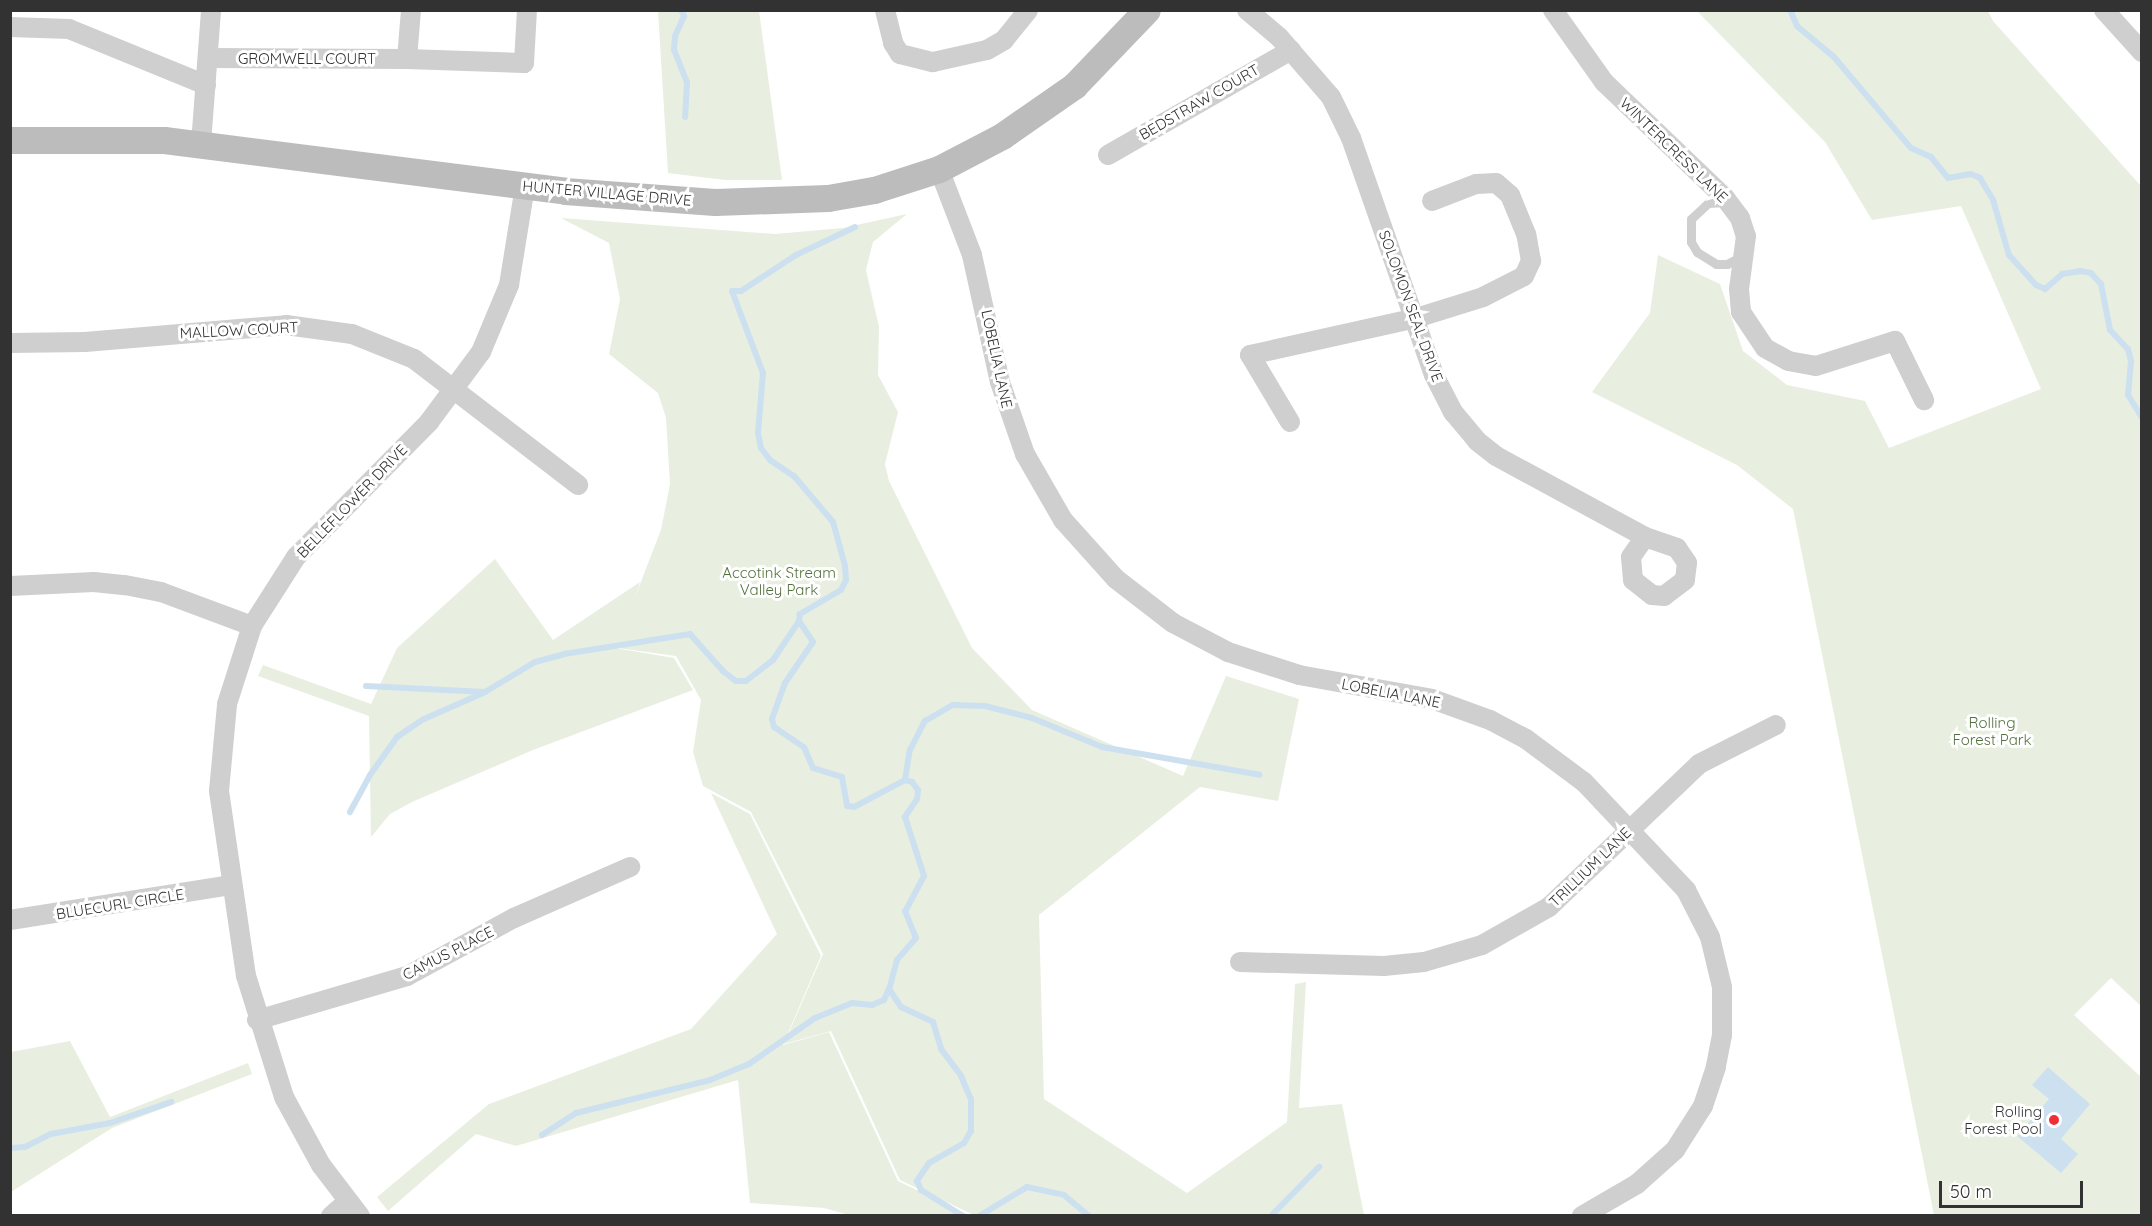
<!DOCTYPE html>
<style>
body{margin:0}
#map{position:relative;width:2152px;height:1226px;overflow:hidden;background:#fff;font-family:Quicksand,sans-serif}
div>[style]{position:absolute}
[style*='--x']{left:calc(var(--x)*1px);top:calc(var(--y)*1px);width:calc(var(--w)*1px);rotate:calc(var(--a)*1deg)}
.green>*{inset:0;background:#e8efe0}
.water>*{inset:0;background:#cce0ef}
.stream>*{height:6px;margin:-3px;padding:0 3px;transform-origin:3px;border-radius:3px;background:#cce0ef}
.lane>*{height:9px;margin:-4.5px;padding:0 4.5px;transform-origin:4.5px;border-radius:4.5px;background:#cfcfcf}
.street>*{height:20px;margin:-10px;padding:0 10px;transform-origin:10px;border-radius:10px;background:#cfcfcf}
.secondary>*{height:27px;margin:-13.5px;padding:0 13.5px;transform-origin:13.5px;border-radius:13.5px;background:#bcbcbc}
.dots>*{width:16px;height:16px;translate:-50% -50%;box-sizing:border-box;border:3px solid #fff;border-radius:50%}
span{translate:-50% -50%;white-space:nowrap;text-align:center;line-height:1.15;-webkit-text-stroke:6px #fff;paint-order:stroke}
.street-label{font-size:15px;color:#323232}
.park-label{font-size:15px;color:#53713c}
.poi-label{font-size:15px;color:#323232}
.right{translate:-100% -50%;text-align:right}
.frame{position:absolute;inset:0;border:12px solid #323232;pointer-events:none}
.scale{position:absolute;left:1939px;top:1181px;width:144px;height:27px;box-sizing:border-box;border:3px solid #323232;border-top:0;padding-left:8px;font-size:18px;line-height:21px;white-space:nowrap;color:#323232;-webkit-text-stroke:4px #fff;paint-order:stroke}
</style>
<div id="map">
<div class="green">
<div style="clip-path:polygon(658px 11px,759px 11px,782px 180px,725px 180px,668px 173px)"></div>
<div style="clip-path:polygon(1697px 11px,1988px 11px,1993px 21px,2141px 186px,2141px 1006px,2111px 978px,2074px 1015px,2141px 1077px,2141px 1215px,1934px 1215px,1793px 509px,1737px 465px,1592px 392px,1650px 313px,1658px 255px,1720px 284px,1743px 351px,1787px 385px,1865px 401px,1889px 448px,2041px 389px,1961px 206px,1872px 220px,1825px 142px)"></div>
<div style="clip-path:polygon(907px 214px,873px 242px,866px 270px,879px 327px,878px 375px,898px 412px,885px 464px,889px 481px,972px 648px,1032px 710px,1183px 776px,1226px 676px,1299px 699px,1278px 801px,1200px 787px,1039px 915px,1044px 1099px,1187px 1193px,1287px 1122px,1295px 984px,1306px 982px,1299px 1108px,1342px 1104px,1364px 1215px,974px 1215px,900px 1180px,831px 1031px,784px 1044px,823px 954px,751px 812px,703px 786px,693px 752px,701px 700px,676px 656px,603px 646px,674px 658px,693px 690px,533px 750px,412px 802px,390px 814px,371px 837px,369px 716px,258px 676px,263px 665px,371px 704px,397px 648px,495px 559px,553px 640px,640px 582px,635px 597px,661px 530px,670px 484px,666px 418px,658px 393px,609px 354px,620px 299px,609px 243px,561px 218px,775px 234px,843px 228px)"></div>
<div style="clip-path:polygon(711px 793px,750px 814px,821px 956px,783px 1045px,829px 1032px,898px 1181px,968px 1215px,849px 1215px,824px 1208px,750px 1203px,738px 1080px,516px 1146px,476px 1134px,388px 1211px,377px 1197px,489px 1104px,691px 1029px,777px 934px)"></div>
<div style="clip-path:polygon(70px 1041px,110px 1117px,248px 1063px,252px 1074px,112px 1128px,11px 1192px,11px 1052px)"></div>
</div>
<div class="water">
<div style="clip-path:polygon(2048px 1067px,2090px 1104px,2061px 1139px,2078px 1154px,2061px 1173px,2017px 1136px,2049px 1099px,2032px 1085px)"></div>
</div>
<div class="stream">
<div style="--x:681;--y:10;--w:7;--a:63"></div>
<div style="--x:684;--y:16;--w:22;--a:114"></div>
<div style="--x:675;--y:36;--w:14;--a:94"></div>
<div style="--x:674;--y:50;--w:35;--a:68"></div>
<div style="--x:687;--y:82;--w:35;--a:93"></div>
<div style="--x:1790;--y:10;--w:17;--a:66"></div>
<div style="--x:1797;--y:26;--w:48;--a:40"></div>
<div style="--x:1834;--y:57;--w:119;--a:49.8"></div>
<div style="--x:1911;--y:148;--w:22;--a:24"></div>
<div style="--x:1931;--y:157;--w:27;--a:51"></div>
<div style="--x:1948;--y:178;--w:23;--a:-10"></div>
<div style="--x:1971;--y:174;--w:10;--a:24"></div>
<div style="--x:1980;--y:178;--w:26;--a:59"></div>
<div style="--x:1993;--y:200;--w:57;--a:73.8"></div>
<div style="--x:2009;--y:255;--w:40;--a:48"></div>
<div style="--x:2036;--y:285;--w:10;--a:24"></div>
<div style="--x:2045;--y:289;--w:23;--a:-41"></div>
<div style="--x:2062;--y:274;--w:18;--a:-9"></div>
<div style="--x:2080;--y:271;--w:11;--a:10"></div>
<div style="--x:2091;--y:273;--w:15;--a:48"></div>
<div style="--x:2101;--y:284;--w:47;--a:78.9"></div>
<div style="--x:2110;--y:330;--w:26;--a:47"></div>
<div style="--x:2128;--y:349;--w:12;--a:76"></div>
<div style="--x:2131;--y:361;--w:34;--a:95"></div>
<div style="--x:2128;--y:395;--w:26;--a:58"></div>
<div style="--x:855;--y:227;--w:65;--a:154.6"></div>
<div style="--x:796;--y:255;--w:66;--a:146.8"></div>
<div style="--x:741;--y:291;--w:9;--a:180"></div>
<div style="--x:732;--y:291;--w:88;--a:69.3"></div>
<div style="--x:763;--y:373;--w:60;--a:94.8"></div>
<div style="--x:758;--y:433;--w:15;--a:79"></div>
<div style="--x:761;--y:448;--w:15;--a:53"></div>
<div style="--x:770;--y:460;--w:29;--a:34"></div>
<div style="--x:794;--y:476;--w:60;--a:49.7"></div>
<div style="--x:833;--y:522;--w:46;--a:74.7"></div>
<div style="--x:845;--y:566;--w:14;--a:86"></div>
<div style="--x:846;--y:580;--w:11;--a:117"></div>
<div style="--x:841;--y:590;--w:48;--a:149.7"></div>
<div style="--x:800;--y:614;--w:7;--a:98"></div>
<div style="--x:799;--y:621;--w:25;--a:56"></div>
<div style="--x:813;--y:642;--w:50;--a:124.3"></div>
<div style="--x:785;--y:683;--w:38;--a:110"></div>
<div style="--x:772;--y:719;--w:8;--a:76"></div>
<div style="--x:774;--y:727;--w:36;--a:34"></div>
<div style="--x:804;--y:747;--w:23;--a:67"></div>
<div style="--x:813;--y:768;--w:30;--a:17"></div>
<div style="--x:842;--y:777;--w:29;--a:80"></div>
<div style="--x:847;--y:806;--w:7;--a:8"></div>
<div style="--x:854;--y:807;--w:58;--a:-27.9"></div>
<div style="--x:905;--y:780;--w:7;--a:16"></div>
<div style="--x:912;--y:782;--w:10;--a:53"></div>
<div style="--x:918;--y:790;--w:9;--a:96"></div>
<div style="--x:917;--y:799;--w:22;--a:124"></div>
<div style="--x:905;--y:817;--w:62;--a:72.1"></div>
<div style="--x:924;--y:876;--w:40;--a:118"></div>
<div style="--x:905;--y:911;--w:29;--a:68"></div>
<div style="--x:916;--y:938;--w:29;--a:131"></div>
<div style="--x:897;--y:960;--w:30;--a:105"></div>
<div style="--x:889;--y:989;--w:22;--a:56"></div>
<div style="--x:901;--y:1007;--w:35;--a:25"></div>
<div style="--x:933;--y:1022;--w:28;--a:73"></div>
<div style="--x:941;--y:1049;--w:34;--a:53"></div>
<div style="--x:961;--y:1076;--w:25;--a:67"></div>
<div style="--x:971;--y:1099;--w:32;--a:90"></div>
<div style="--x:971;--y:1131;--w:14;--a:120"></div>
<div style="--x:964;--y:1143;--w:40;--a:150.3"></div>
<div style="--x:929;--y:1163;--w:22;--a:124"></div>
<div style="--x:917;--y:1181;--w:10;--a:66"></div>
<div style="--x:921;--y:1190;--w:49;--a:31.8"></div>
<div style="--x:366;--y:686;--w:119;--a:2.9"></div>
<div style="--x:485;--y:692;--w:58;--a:-31"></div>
<div style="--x:535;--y:662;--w:30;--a:-15"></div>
<div style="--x:564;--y:654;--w:128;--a:-9"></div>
<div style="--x:690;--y:634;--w:50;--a:48.3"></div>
<div style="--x:723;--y:671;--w:16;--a:38"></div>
<div style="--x:736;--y:681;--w:10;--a:0"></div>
<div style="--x:746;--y:681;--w:34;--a:-38"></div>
<div style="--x:773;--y:660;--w:47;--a:-56.3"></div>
<div style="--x:905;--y:780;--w:30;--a:-81"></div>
<div style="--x:910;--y:750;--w:33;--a:-63"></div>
<div style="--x:925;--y:721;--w:32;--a:-30"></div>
<div style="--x:953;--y:705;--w:32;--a:2"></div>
<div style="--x:985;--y:706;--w:49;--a:14.3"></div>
<div style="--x:1032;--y:718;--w:76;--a:22.5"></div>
<div style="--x:1102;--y:747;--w:160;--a:10"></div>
<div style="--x:350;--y:812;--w:42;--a:-61.6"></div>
<div style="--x:370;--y:775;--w:47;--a:-54.6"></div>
<div style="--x:397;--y:737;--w:32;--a:-34"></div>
<div style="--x:424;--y:719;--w:64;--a:-23.8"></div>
<div style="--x:542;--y:1135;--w:40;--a:-32.9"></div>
<div style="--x:576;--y:1113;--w:138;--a:-13.8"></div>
<div style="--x:710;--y:1080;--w:42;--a:-22.3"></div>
<div style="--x:749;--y:1064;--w:80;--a:-34.9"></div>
<div style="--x:815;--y:1018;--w:40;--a:-22"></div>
<div style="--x:852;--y:1003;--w:20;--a:6"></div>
<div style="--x:872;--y:1005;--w:13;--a:-23"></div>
<div style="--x:884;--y:1000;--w:12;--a:-66"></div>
<div style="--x:10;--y:1148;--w:15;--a:-4"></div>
<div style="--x:25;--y:1147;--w:29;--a:-27"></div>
<div style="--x:51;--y:1134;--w:60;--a:-10.6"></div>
<div style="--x:110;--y:1123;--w:65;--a:-19"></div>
<div style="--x:979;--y:1216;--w:56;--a:-31.1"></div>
<div style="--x:1027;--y:1187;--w:38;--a:12"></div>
<div style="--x:1064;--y:1195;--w:33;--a:40"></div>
<div style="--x:1271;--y:1216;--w:69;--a:-45.6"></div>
</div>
<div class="lane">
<div style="--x:1725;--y:202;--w:17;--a:177"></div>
<div style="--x:1708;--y:203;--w:23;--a:137"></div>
<div style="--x:1691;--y:219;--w:23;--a:90"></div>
<div style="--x:1691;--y:242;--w:12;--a:59"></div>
<div style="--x:1697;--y:252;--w:22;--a:32"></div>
<div style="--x:1716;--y:264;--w:11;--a:0"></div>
<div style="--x:1727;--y:264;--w:17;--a:-28"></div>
</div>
<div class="street">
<div style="--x:411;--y:10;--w:49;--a:94.7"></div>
<div style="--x:407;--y:59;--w:117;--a:2"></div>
<div style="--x:524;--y:63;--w:53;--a:-86.8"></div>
<div style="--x:885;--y:10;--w:34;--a:76"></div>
<div style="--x:893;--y:43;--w:13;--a:58"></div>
<div style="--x:900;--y:54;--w:34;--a:14"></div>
<div style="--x:933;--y:62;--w:55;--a:-12.5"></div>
<div style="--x:987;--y:50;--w:20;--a:-30"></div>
<div style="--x:1004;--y:40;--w:38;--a:-51"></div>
<div style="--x:1247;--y:10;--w:42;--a:40.2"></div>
<div style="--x:1279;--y:37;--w:79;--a:49.1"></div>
<div style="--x:1331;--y:97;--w:46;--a:64"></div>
<div style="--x:1351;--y:138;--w:251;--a:70.7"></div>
<div style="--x:1434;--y:375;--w:42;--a:62.8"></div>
<div style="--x:1453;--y:412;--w:38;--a:50"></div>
<div style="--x:1477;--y:441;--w:24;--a:38"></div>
<div style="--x:1496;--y:456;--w:170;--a:28.5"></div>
<div style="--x:1645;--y:537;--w:34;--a:19"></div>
<div style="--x:1677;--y:548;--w:18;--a:56"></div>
<div style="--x:1687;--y:563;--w:17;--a:97"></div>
<div style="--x:1685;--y:580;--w:26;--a:143"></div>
<div style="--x:1664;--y:596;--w:12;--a:-175"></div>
<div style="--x:1652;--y:595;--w:24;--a:-142"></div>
<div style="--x:1633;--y:580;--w:23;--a:-95"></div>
<div style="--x:1631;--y:557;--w:24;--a:-55"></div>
<div style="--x:1553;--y:10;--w:88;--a:54.7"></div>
<div style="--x:1604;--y:82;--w:168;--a:43.8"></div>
<div style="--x:1725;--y:198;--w:25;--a:53"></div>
<div style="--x:1740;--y:218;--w:19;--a:72"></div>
<div style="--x:1746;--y:236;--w:53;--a:97.5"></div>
<div style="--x:1739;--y:289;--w:23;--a:85"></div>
<div style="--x:1741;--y:312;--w:43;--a:56.3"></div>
<div style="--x:1765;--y:348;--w:26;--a:29"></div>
<div style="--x:1788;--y:361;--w:28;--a:10"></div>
<div style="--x:1816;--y:366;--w:83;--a:-17.6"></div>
<div style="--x:1895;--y:341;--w:66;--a:63.8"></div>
<div style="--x:2104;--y:10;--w:57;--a:47.9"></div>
<div style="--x:10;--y:27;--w:59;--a:1.9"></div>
<div style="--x:69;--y:29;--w:148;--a:22.2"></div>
<div style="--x:208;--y:58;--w:199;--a:0.3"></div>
<div style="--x:201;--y:144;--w:134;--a:-85.7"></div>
<div style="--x:1108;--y:155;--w:211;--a:-29.8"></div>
<div style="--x:939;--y:169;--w:92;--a:69"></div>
<div style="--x:972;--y:255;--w:130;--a:77.6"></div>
<div style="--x:1000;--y:382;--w:76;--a:70.9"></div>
<div style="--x:1025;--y:454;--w:76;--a:60.1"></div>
<div style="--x:1063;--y:520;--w:79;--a:48.1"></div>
<div style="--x:1116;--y:579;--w:72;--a:37.7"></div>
<div style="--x:1173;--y:623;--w:62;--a:27.8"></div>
<div style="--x:1228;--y:652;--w:75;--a:17.9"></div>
<div style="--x:1299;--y:675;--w:135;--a:10.2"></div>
<div style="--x:1432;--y:699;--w:62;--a:19.9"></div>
<div style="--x:1490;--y:720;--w:41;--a:27.8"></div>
<div style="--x:1526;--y:739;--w:72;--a:36.6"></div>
<div style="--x:1584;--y:782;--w:149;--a:46.6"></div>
<div style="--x:1686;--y:890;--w:53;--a:62.9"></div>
<div style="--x:1710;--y:937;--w:51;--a:76.5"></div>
<div style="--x:1722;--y:987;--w:48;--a:90"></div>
<div style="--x:1722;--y:1035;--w:33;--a:101"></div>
<div style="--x:1716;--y:1067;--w:41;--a:108.4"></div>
<div style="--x:1703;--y:1106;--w:52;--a:122.5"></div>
<div style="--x:1675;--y:1150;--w:51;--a:138.2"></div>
<div style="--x:1637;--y:1184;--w:64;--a:149.8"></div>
<div style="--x:10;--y:343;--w:75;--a:-0.8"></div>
<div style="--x:85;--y:342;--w:202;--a:-4.8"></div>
<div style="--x:286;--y:325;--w:67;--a:7.8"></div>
<div style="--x:352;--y:334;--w:67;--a:22"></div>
<div style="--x:414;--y:359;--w:207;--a:37.5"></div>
<div style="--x:1290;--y:422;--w:78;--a:-120.8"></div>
<div style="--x:1250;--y:355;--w:167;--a:-12.5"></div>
<div style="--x:1413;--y:319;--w:73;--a:-17.4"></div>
<div style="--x:1483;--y:297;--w:46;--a:-27.1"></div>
<div style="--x:1524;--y:276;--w:17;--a:-65"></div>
<div style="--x:1531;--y:261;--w:27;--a:-100"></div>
<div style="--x:1526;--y:234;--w:42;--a:-112.3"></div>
<div style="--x:1510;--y:195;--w:18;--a:-139"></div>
<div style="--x:1496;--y:183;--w:20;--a:177"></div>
<div style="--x:1476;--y:184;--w:47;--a:158.9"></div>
<div style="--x:10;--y:586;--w:84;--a:-2.7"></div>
<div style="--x:94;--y:582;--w:31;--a:6"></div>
<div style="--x:125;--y:585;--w:37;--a:11"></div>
<div style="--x:161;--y:592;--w:97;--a:20.5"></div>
<div style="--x:10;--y:920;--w:223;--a:-9"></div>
<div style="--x:1240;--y:962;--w:144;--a:1.6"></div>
<div style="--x:1384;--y:966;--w:40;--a:-5.7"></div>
<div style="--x:1424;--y:962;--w:60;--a:-16.3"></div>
<div style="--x:1482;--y:945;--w:77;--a:-29.6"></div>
<div style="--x:1549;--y:907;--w:207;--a:-43.6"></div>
<div style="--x:1699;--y:764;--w:86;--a:-26.9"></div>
<div style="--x:257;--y:1020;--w:156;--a:-16.3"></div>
<div style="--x:407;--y:976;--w:122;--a:-28.5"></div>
<div style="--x:514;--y:918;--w:127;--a:-23.7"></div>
<div style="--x:331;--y:1216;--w:21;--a:-41"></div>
<div style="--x:360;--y:1216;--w:64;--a:-127.4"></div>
<div style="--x:321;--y:1165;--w:77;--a:-118.6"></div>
<div style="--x:284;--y:1097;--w:127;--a:-107.4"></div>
<div style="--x:246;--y:976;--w:187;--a:-98.3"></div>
<div style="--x:219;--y:791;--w:87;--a:-84.7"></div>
<div style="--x:227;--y:704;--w:82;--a:-72.2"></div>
<div style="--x:252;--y:626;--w:82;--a:-57.5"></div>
<div style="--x:296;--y:557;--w:190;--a:-45.4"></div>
<div style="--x:429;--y:422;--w:87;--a:-53.4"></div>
<div style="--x:481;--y:352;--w:73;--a:-67.3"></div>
<div style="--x:509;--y:285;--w:100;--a:-80.8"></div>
</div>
<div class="secondary">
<div style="--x:10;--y:140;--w:154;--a:0"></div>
<div style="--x:164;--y:140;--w:404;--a:7.2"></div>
<div style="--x:565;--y:191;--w:150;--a:4.2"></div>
<div style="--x:715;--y:202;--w:113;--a:-2"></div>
<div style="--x:828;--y:198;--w:47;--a:-9.9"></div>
<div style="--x:874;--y:190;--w:68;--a:-17.9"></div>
<div style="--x:939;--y:169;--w:71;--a:-27.6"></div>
<div style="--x:1002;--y:136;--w:88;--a:-34.8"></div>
<div style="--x:1074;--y:86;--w:105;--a:-46.2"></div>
</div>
<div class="dots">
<div style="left:2054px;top:1120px;background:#ef2e35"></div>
</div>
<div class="street-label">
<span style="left:307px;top:59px">GROMWELL COURT</span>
<span style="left:1199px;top:102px;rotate:-30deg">BEDSTRAW COURT</span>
<span style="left:1674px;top:150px;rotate:44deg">WINTERCRESS LANE</span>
<span style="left:607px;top:193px;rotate:5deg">HUNTER VILLAGE DRIVE</span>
<span style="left:1411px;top:306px;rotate:70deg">SOLOMON SEAL DRIVE</span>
<span style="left:239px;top:330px;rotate:-3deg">MALLOW COURT</span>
<span style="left:997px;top:359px;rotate:78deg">LOBELIA LANE</span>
<span style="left:352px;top:501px;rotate:-46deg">BELLEFLOWER DRIVE</span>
<span style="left:1391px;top:693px;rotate:11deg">LOBELIA LANE</span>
<span style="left:1590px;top:867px;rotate:-44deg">TRILLIUM LANE</span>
<span style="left:120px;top:904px;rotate:-9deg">BLUECURL CIRCLE</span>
<span style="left:448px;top:953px;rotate:-27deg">CAMUS PLACE</span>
</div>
<div class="park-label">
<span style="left:779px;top:581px">Accotink Stream<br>Valley Park</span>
<span style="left:1992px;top:731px">Rolling<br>Forest Park</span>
</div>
<div class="poi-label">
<span class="right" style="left:2042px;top:1120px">Rolling<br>Forest Pool</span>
</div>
<div class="frame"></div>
<div class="scale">50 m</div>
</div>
